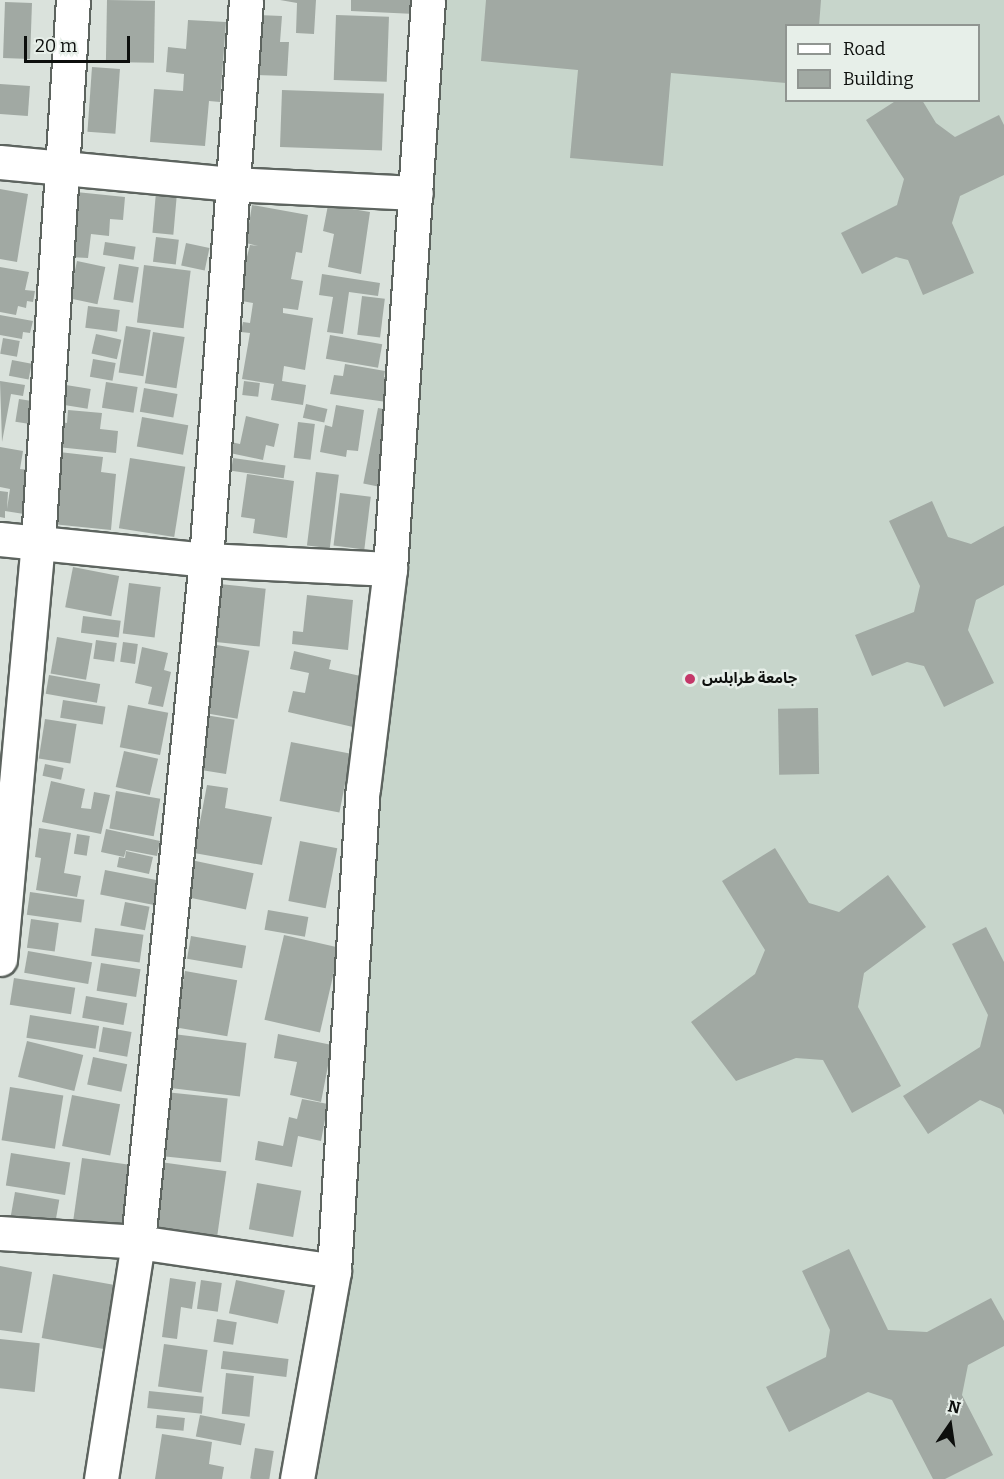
<!DOCTYPE html>
<meta charset="utf-8">
<style>
body{margin:0}
#map{position:relative;width:1004px;height:1479px;overflow:hidden;background:#dae2dc;font-family:Bitter,"Noto Sans Arabic",serif}
div>[style]{position:absolute}
[style*='--x']{left:calc(var(--x)*1px);top:calc(var(--y)*1px);width:calc(var(--w)*1px);rotate:calc(var(--a)*1deg)}
.built>*{inset:0;background:#c7d5cb}
.building>*{inset:0;background:#a1a9a3;transform-origin:0 0}
.roads{filter:drop-shadow(2px 0 #5d645f) drop-shadow(-2px 0 #5d645f) drop-shadow(0 2px #5d645f) drop-shadow(0 -2px #5d645f)}
.minor>*{height:33px;margin:-16.5px;padding:0 16.5px;transform-origin:16.5px;border-radius:16.5px;background:#fff}
.dots>*{width:16px;height:16px;translate:-50% -50%;box-sizing:border-box;border:3px solid #e7efe9;border-radius:50%}
span{translate:-50% -50%;white-space:nowrap;text-align:center;line-height:1.15;-webkit-text-stroke:5px #e7efe9;paint-order:stroke}
.poi-label{font-size:15px;color:#0d0f0d;font-weight:700}
.left{translate:0 -50%;text-align:left}
.legend{position:absolute;left:785px;top:24px;width:195px;height:78px;box-sizing:border-box;background:#e7efe9;border:2px solid #909591;margin:0;padding:8px 10px;list-style:none;font-size:18px;color:#0d0f0d}
.legend li{display:flex;align-items:center;gap:12px;height:30px}
.legend b{width:30px;border:2px solid #909591}
.north{position:absolute;left:920px;top:1395px;width:60px;height:60px;-webkit-text-stroke:4px #e7efe9;paint-order:stroke;rotate:13deg;font-size:16px;font-weight:700;line-height:24px;text-align:center;color:#0d0f0d}
.north::after{content:'';display:block;margin:auto;width:21px;height:27px;background:#0d0f0d;clip-path:polygon(50% 0,100% 100%,50% 72%,0 100%)}
.scale{position:absolute;left:24px;top:36px;width:106px;height:27px;box-sizing:border-box;border:3px solid #0d0f0d;border-top:0;padding-left:8px;font-size:18px;line-height:21px;white-space:nowrap;color:#0d0f0d;-webkit-text-stroke:4px #e7efe9;paint-order:stroke}
</style>
<div id="map">
<div class="built">
<div style="clip-path:polygon(evenodd,428px 0,1004px 0,1004px 1479px,297px 1479px,334px 1271px,428px 0,786px 26px,978px 26px,978px 100px,786px 100px,786px 26px)"></div>
</div>
<div class="building">
<div style="left:107px;top:0;width:48px;height:62px;rotate:1deg"></div>
<div style="clip-path:polygon(280px 0,316px 0,314px 34px,296px 33px,297px 3px)"></div>
<div style="clip-path:polygon(351px 0,416px 0,415px 14px,351px 11px)"></div>
<div style="clip-path:polygon(486px 0,821px 0,819px 26px,786px 26px,786px 83px,671px 73px,663px 166px,570px 158px,578px 70px,481px 61px)"></div>
<div style="left:5px;top:2px;width:27px;height:56px;rotate:2deg"></div>
<div style="clip-path:polygon(258px 15px,282px 16px,280px 42px,289px 42px,287px 76px,256px 75px)"></div>
<div style="left:336px;top:15px;width:53px;height:65px;rotate:2deg"></div>
<div style="clip-path:polygon(188px 20px,226px 22px,220px 102px,209px 101px,205px 146px,150px 142px,154px 89px,183px 91px,184px 74px,166px 72px,168px 47px,186px 49px)"></div>
<div style="left:92px;top:67px;width:28px;height:65px;rotate:4deg"></div>
<div style="left:0;top:84px;width:30px;height:30px;rotate:4deg"></div>
<div style="left:282px;top:90px;width:102px;height:57px;rotate:2deg"></div>
<div style="clip-path:polygon(897px 100px,922px 100px,936px 123px,955px 137px,999px 115px,1004px 125px,1004px 175px,960px 196px,952px 223px,974px 273px,923px 295px,908px 260px,896px 257px,862px 274px,841px 233px,897px 205px,904px 179px,866px 120px)"></div>
<div style="clip-path:polygon(0 189px,28px 194px,17px 262px,0 259px)"></div>
<div style="clip-path:polygon(76px 192px,125px 197px,123px 220px,110px 219px,109px 236px,91px 234px,88px 258px,69px 257px)"></div>
<div style="left:156px;top:192px;width:21px;height:41px;rotate:5deg"></div>
<div style="clip-path:polygon(252px 205px,308px 215px,302px 253px,296px 252px,291px 279px,303px 281px,298px 310px,283px 308px,283px 313px,313px 318px,305px 370px,284px 366px,282px 381px,306px 385px,303px 405px,271px 400px,274px 384px,242px 379px,250px 333px,241px 332px,243px 322px,250px 323px,253px 303px,236px 300px,250px 245px,258px 246px,246px 243px)"></div>
<div style="clip-path:polygon(328px 205px,370px 212px,361px 274px,328px 267px,334px 234px,323px 231px)"></div>
<div style="left:156px;top:237px;width:23px;height:25px;rotate:7deg"></div>
<div style="left:105px;top:242px;width:31px;height:13px;rotate:9deg"></div>
<div style="left:186px;top:243px;width:24px;height:23px;rotate:12deg"></div>
<div style="left:77px;top:261px;width:29px;height:38px;rotate:12deg"></div>
<div style="left:119px;top:264px;width:20px;height:36px;rotate:9deg"></div>
<div style="left:144px;top:265px;width:47px;height:58px;rotate:7deg"></div>
<div style="clip-path:polygon(0 267px,29px 272px,25px 290px,35px 291px,33px 302px,27px 301px,26px 308px,18px 306px,16px 315px,0 312px)"></div>
<div style="clip-path:polygon(322px 274px,380px 283px,378px 296px,349px 292px,343px 334px,327px 332px,333px 297px,319px 295px)"></div>
<div style="left:362px;top:296px;width:23px;height:39px;rotate:7deg"></div>
<div style="left:88px;top:306px;width:32px;height:22px;rotate:7deg"></div>
<div style="clip-path:polygon(0 315px,33px 321px,30px 333px,23px 332px,22px 339px,0 335px)"></div>
<div style="left:126px;top:326px;width:25px;height:47px;rotate:9deg"></div>
<div style="left:153px;top:332px;width:32px;height:52px;rotate:9deg"></div>
<div style="left:96px;top:334px;width:26px;height:20px;rotate:13deg"></div>
<div style="left:330px;top:335px;width:53px;height:24px;rotate:10deg"></div>
<div style="left:3px;top:338px;width:17px;height:16px;rotate:10deg"></div>
<div style="left:93px;top:359px;width:23px;height:18px;rotate:10deg"></div>
<div style="left:12px;top:360px;width:20px;height:16px;rotate:11deg"></div>
<div style="clip-path:polygon(345px 364px,385px 371px,384px 377px,398px 380px,394px 403px,330px 394px,334px 375px,343px 376px)"></div>
<div style="clip-path:polygon(0 381px,25px 385px,23px 396px,11px 394px,2px 442px)"></div>
<div style="left:244px;top:381px;width:16px;height:14px;rotate:7deg"></div>
<div style="left:106px;top:382px;width:32px;height:26px;rotate:9deg"></div>
<div style="left:66px;top:385px;width:25px;height:20px;rotate:9deg"></div>
<div style="left:144px;top:388px;width:34px;height:24px;rotate:10deg"></div>
<div style="left:19px;top:399px;width:18px;height:23px;rotate:9deg"></div>
<div style="left:306px;top:404px;width:22px;height:14px;rotate:13deg"></div>
<div style="clip-path:polygon(336px 405px,364px 410px,358px 451px,347px 450px,346px 457px,320px 452px,325px 425px,332px 427px)"></div>
<div style="left:378px;top:408px;width:20px;height:77px;rotate:11deg"></div>
<div style="clip-path:polygon(68px 410px,102px 413px,100px 429px,118px 431px,116px 453px,57px 447px,60px 422px,67px 423px)"></div>
<div style="clip-path:polygon(246px 416px,279px 424px,274px 447px,266px 445px,263px 460px,225px 452px,226px 441px,240px 444px)"></div>
<div style="left:142px;top:417px;width:47px;height:30px;rotate:10deg"></div>
<div style="left:298px;top:422px;width:17px;height:36px;rotate:7deg"></div>
<div style="clip-path:polygon(0 447px,23px 451px,20px 469px,31px 470px,24px 514px,5px 511px,5px 518px,0 517px,0 491px,8px 492px,7px 509px,10px 489px,0 487px)"></div>
<div style="clip-path:polygon(59px 452px,103px 457px,101px 472px,116px 474px,111px 530px,52px 524px)"></div>
<div style="left:130px;top:458px;width:56px;height:71px;rotate:9deg"></div>
<div style="left:233px;top:458px;width:53px;height:13px;rotate:8deg"></div>
<div style="left:316px;top:472px;width:23px;height:74px;rotate:7deg"></div>
<div style="clip-path:polygon(247px 474px,294px 481px,287px 538px,253px 533px,255px 519px,241px 517px)"></div>
<div style="left:340px;top:493px;width:31px;height:53px;rotate:7deg"></div>
<div style="clip-path:polygon(932px 501px,948px 537px,971px 544px,1004px 526px,1004px 585px,976px 600px,968px 630px,994px 683px,944px 707px,924px 666px,907px 662px,872px 676px,855px 635px,914px 612px,920px 586px,889px 521px)"></div>
<div style="left:73px;top:567px;width:47px;height:41px;rotate:11deg"></div>
<div style="left:129px;top:583px;width:32px;height:51px;rotate:7deg"></div>
<div style="left:210px;top:583px;width:56px;height:58px;rotate:6deg"></div>
<div style="clip-path:polygon(307px 595px,353px 600px,348px 650px,292px 644px,293px 631px,303px 632px)"></div>
<div style="left:83px;top:616px;width:38px;height:17px;rotate:7deg"></div>
<div style="left:57px;top:637px;width:36px;height:37px;rotate:10deg"></div>
<div style="left:96px;top:640px;width:21px;height:19px;rotate:8deg"></div>
<div style="left:123px;top:642px;width:15px;height:20px;rotate:8deg"></div>
<div style="left:211px;top:644px;width:39px;height:69px;rotate:10deg"></div>
<div style="clip-path:polygon(142px 647px,168px 653px,164px 670px,171px 672px,163px 707px,148px 704px,152px 687px,135px 683px)"></div>
<div style="clip-path:polygon(294px 651px,331px 660px,329px 669px,365px 677px,353px 727px,288px 712px,293px 691px,305px 693px,309px 673px,290px 669px)"></div>
<div style="left:49px;top:675px;width:52px;height:19px;rotate:10deg"></div>
<div style="left:63px;top:700px;width:43px;height:18px;rotate:9deg"></div>
<div style="left:128px;top:705px;width:41px;height:43px;rotate:11deg"></div>
<div style="left:818px;top:708px;width:66px;height:40px;rotate:89deg"></div>
<div style="left:205px;top:715px;width:30px;height:55px;rotate:9deg"></div>
<div style="left:45px;top:719px;width:32px;height:40px;rotate:9deg"></div>
<div style="left:291px;top:742px;width:61px;height:60px;rotate:11deg"></div>
<div style="left:124px;top:751px;width:35px;height:37px;rotate:13deg"></div>
<div style="left:45px;top:764px;width:19px;height:12px;rotate:12deg"></div>
<div style="clip-path:polygon(51px 781px,85px 789px,81px 808px,91px 809px,94px 792px,110px 795px,101px 834px,42px 822px)"></div>
<div style="clip-path:polygon(207px 785px,228px 788px,225px 808px,272px 817px,262px 865px,194px 853px)"></div>
<div style="left:116px;top:791px;width:45px;height:38px;rotate:10deg"></div>
<div style="clip-path:polygon(39px 828px,71px 833px,64px 873px,81px 876px,77px 897px,36px 890px,41px 858px,35px 857px)"></div>
<div style="clip-path:polygon(106px 829px,160px 841px,157px 856px,126px 850px,124px 857px,101px 852px)"></div>
<div style="left:77px;top:834px;width:13px;height:20px;rotate:9deg"></div>
<div style="left:300px;top:841px;width:38px;height:61px;rotate:11deg"></div>
<div style="clip-path:polygon(775px 848px,809px 903px,839px 912px,888px 875px,926px 927px,864px 973px,858px 1007px,901px 1086px,852px 1113px,823px 1060px,796px 1058px,736px 1081px,691px 1022px,755px 974px,765px 950px,722px 881px)"></div>
<div style="clip-path:polygon(126px 851px,153px 857px,149px 874px,117px 867px,119px 857px,125px 858px)"></div>
<div style="left:191px;top:860px;width:64px;height:37px;rotate:12deg"></div>
<div style="left:105px;top:870px;width:64px;height:25px;rotate:11deg"></div>
<div style="left:30px;top:892px;width:55px;height:23px;rotate:8deg"></div>
<div style="left:125px;top:902px;width:25px;height:24px;rotate:11deg"></div>
<div style="left:268px;top:910px;width:41px;height:20px;rotate:10deg"></div>
<div style="left:31px;top:919px;width:28px;height:29px;rotate:8deg"></div>
<div style="clip-path:polygon(986px 927px,1004px 962px,1004px 1115px,1001px 1109px,980px 1100px,928px 1134px,903px 1096px,980px 1047px,988px 1015px,952px 944px)"></div>
<div style="left:95px;top:928px;width:49px;height:28px;rotate:8deg"></div>
<div style="left:284px;top:935px;width:57px;height:87px;rotate:13deg"></div>
<div style="left:191px;top:936px;width:56px;height:23px;rotate:10deg"></div>
<div style="left:28px;top:951px;width:65px;height:22px;rotate:10deg"></div>
<div style="left:101px;top:963px;width:40px;height:28px;rotate:9deg"></div>
<div style="left:185px;top:971px;width:53px;height:57px;rotate:10deg"></div>
<div style="left:14px;top:978px;width:62px;height:27px;rotate:9deg"></div>
<div style="left:86px;top:996px;width:42px;height:22px;rotate:10deg"></div>
<div style="left:30px;top:1015px;width:70px;height:23px;rotate:9deg"></div>
<div style="left:103px;top:1027px;width:29px;height:25px;rotate:10deg"></div>
<div style="left:173px;top:1034px;width:74px;height:54px;rotate:7deg"></div>
<div style="clip-path:polygon(278px 1034px,332px 1045px,321px 1102px,290px 1095px,297px 1062px,274px 1058px)"></div>
<div style="left:27px;top:1041px;width:58px;height:37px;rotate:14deg"></div>
<div style="left:93px;top:1057px;width:35px;height:28px;rotate:12deg"></div>
<div style="left:10px;top:1087px;width:54px;height:54px;rotate:9deg"></div>
<div style="left:165px;top:1092px;width:63px;height:64px;rotate:6deg"></div>
<div style="left:72px;top:1095px;width:49px;height:52px;rotate:11deg"></div>
<div style="clip-path:polygon(302px 1099px,328px 1104px,321px 1141px,298px 1136px,292px 1167px,255px 1160px,258px 1141px,283px 1146px,289px 1117px,297px 1119px)"></div>
<div style="left:11px;top:1153px;width:60px;height:33px;rotate:9deg"></div>
<div style="left:82px;top:1158px;width:55px;height:63px;rotate:8deg"></div>
<div style="left:160px;top:1162px;width:67px;height:72px;rotate:8deg"></div>
<div style="left:257px;top:1183px;width:45px;height:47px;rotate:10deg"></div>
<div style="left:15px;top:1192px;width:45px;height:24px;rotate:10deg"></div>
<div style="clip-path:polygon(849px 1249px,888px 1330px,927px 1332px,991px 1298px,1004px 1321px,1004px 1346px,968px 1365px,962px 1395px,993px 1455px,945px 1479px,933px 1479px,892px 1400px,868px 1392px,789px 1432px,766px 1387px,826px 1357px,830px 1330px,802px 1271px)"></div>
<div style="clip-path:polygon(0 1266px,32px 1272px,22px 1333px,0 1330px)"></div>
<div style="left:53px;top:1274px;width:67px;height:65px;rotate:10deg"></div>
<div style="clip-path:polygon(170px 1278px,196px 1282px,192px 1309px,181px 1307px,177px 1339px,162px 1337px)"></div>
<div style="left:201px;top:1280px;width:21px;height:29px;rotate:8deg"></div>
<div style="left:236px;top:1280px;width:50px;height:34px;rotate:12deg"></div>
<div style="left:217px;top:1319px;width:20px;height:23px;rotate:9deg"></div>
<div style="left:0;top:1339px;width:40px;height:49px;rotate:6deg"></div>
<div style="left:164px;top:1344px;width:44px;height:43px;rotate:8deg"></div>
<div style="left:223px;top:1351px;width:66px;height:18px;rotate:7deg"></div>
<div style="left:226px;top:1373px;width:28px;height:41px;rotate:6deg"></div>
<div style="left:149px;top:1391px;width:55px;height:17px;rotate:6deg"></div>
<div style="left:157px;top:1415px;width:28px;height:13px;rotate:6deg"></div>
<div style="left:200px;top:1415px;width:46px;height:22px;rotate:11deg"></div>
<div style="clip-path:polygon(162px 1434px,212px 1442px,209px 1464px,224px 1467px,222px 1479px,155px 1479px)"></div>
<div style="left:255px;top:1448px;width:19px;height:31px;rotate:9deg"></div>
</div>
<div class="roads">
<div class="minor">
<div style="--x:0;--y:162;--w:232;--a:5.4"></div>
<div style="--x:231;--y:184;--w:185;--a:2.8"></div>
<div style="--x:0;--y:539;--w:207;--a:5.8"></div>
<div style="--x:206;--y:560;--w:184;--a:2.8"></div>
<div style="--x:0;--y:959;--w:419;--a:-84.8"></div>
<div style="--x:38;--y:542;--w:543;--a:-86.31"></div>
<div style="--x:0;--y:1233;--w:138;--a:3.7"></div>
<div style="--x:138;--y:1242;--w:198;--a:8.4"></div>
<div style="--x:101;--y:1479;--w:240;--a:-81.1"></div>
<div style="--x:138;--y:1242;--w:685;--a:-84.31"></div>
<div style="--x:206;--y:560;--w:561;--a:-85.91"></div>
<div style="--x:297;--y:1479;--w:211;--a:-79.9"></div>
<div style="--x:334;--y:1271;--w:483;--a:-86.6"></div>
<div style="--x:363;--y:789;--w:222;--a:-83"></div>
<div style="--x:390;--y:569;--w:570;--a:-86.18"></div>
</div>
</div>
<div class="dots">
<div style="left:690px;top:679px;background:#c43869"></div>
</div>
<div class="poi-label">
<span class="left" style="left:702px;top:679px">جامعة طرابلس</span>
</div>
<ul class="legend">
<li><b style="height:8px;background:#fff"></b>Road</li>
<li><b style="height:16px;background:#a1a9a3"></b>Building</li>
</ul>
<div class="north">N</div>
<div class="scale">20 m</div>
</div>
